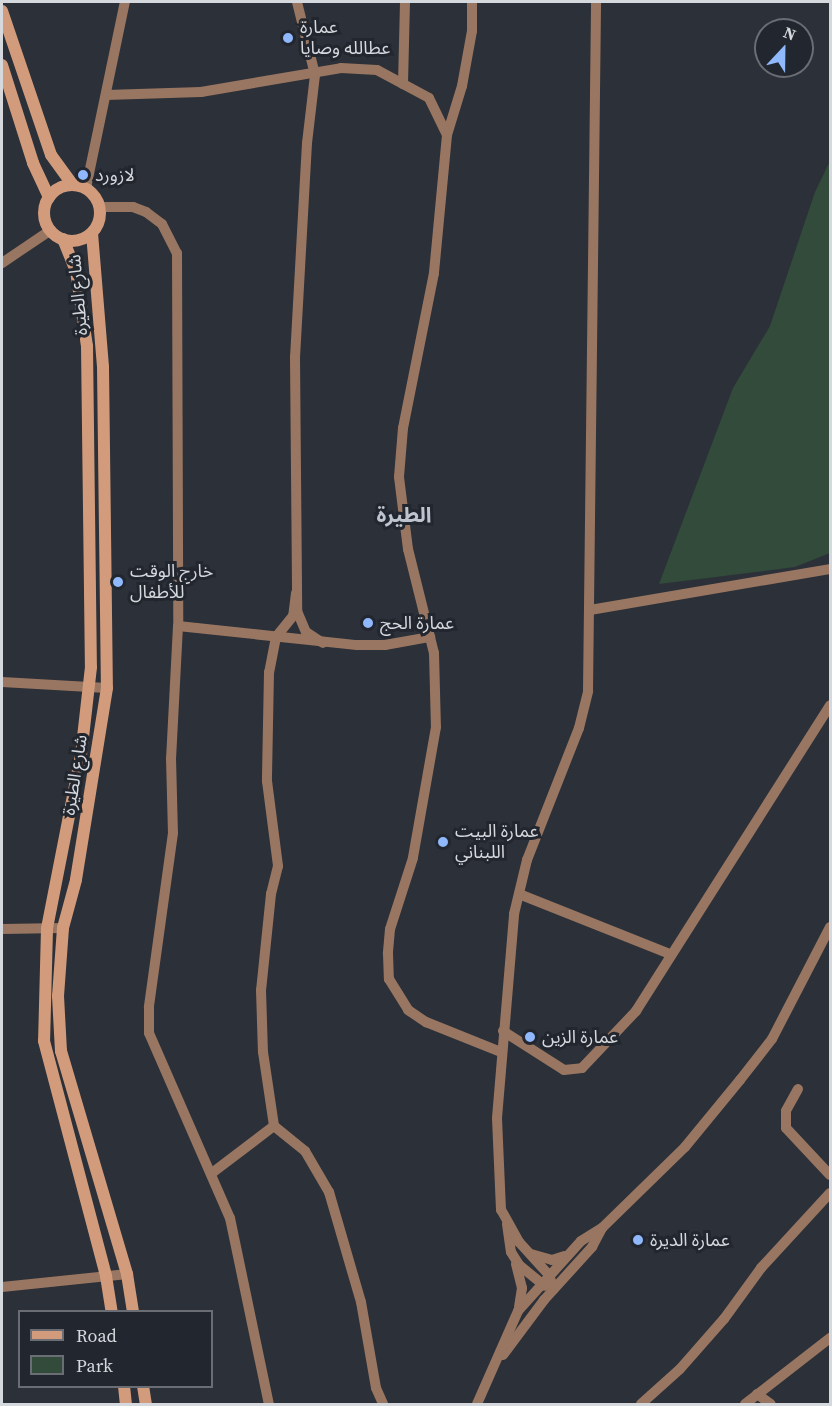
<!DOCTYPE html>
<meta charset="utf-8">
<style>
body{margin:0}
#map{position:relative;width:832px;height:1406px;overflow:hidden;background:#2c3038;font-family:"Source Serif 4","Noto Sans Arabic",serif}
div>[style]{position:absolute}
[style*='--x']{left:calc(var(--x)*1px);top:calc(var(--y)*1px);width:calc(var(--w)*1px);rotate:calc(var(--a)*1deg)}
.green>*{inset:0;background:#324b3b}
.minor>*{height:10px;margin:-5px;padding:0 5px;transform-origin:5px;border-radius:5px;background:#987661}
.secondary>*{height:12px;margin:-6px;padding:0 6px;transform-origin:6px;border-radius:6px;background:#d29c7c}
.secondary>.ring{margin:-6px;padding:0;box-sizing:content-box;background:none;border:12px solid #d29c7c;border-radius:50%}
.dots>*{width:16px;height:16px;translate:-50% -50%;box-sizing:border-box;border:3px solid #22262e;border-radius:50%}
span{translate:-50% -50%;white-space:nowrap;text-align:center;line-height:1.15;-webkit-text-stroke:6px #22262e;paint-order:stroke}
.poi-label{font-size:18px;color:#d5d8dd}
.left{translate:0 -50%;text-align:left}
.street-label{font-size:18px;color:#d5d8dd}
.quarter-label{font-size:21px;color:#bec4ce;font-weight:700}
.frame{position:absolute;inset:0;border:3px solid #d5d8dd;pointer-events:none}
.legend{position:absolute;left:18px;top:1310px;width:195px;height:78px;box-sizing:border-box;background:#22262e;border:2px solid #6a6d74;margin:0;padding:8px 10px;list-style:none;font-size:18px;color:#d5d8dd}
.legend li{display:flex;align-items:center;gap:12px;height:30px}
.legend b{width:30px;border:2px solid #6a6d74}
.north{position:absolute;left:754px;top:18px;width:60px;height:60px;box-sizing:border-box;background:#22262e;border:2px solid #6a6d74;border-radius:50%;rotate:22deg;font-size:16px;font-weight:700;line-height:24px;text-align:center;color:#d5d8dd}
.north::after{content:'';display:block;margin:auto;width:21px;height:27px;background:#90b8fd;clip-path:polygon(50% 0,100% 100%,50% 72%,0 100%)}
</style>
<div id="map">
<div class="green">
<div style="clip-path:polygon(830px 161px,830px 553px,795px 567px,659px 584px,733px 388px,770px 326px,815px 192px)"></div>
</div>
<div class="minor">
<div style="--x:297;--y:2;--w:75;--a:76.1"></div>
<div style="--x:315;--y:75;--w:68;--a:96.7"></div>
<div style="--x:307;--y:143;--w:214;--a:93.2"></div>
<div style="--x:295;--y:357;--w:254;--a:89.5"></div>
<div style="--x:297;--y:611;--w:23;--a:67"></div>
<div style="--x:306;--y:632;--w:20;--a:33"></div>
<div style="--x:403;--y:84;--w:82;--a:-88.6"></div>
<div style="--x:106;--y:95;--w:95;--a:-1.8"></div>
<div style="--x:201;--y:92;--w:142;--a:-9.7"></div>
<div style="--x:341;--y:68;--w:36;--a:3"></div>
<div style="--x:377;--y:70;--w:59;--a:28.3"></div>
<div style="--x:429;--y:98;--w:41;--a:64.1"></div>
<div style="--x:447;--y:135;--w:139;--a:95.4"></div>
<div style="--x:434;--y:273;--w:158;--a:101.3"></div>
<div style="--x:403;--y:428;--w:49;--a:94.7"></div>
<div style="--x:399;--y:477;--w:73;--a:82.9"></div>
<div style="--x:408;--y:549;--w:107;--a:76"></div>
<div style="--x:434;--y:653;--w:74;--a:88.5"></div>
<div style="--x:436;--y:727;--w:133;--a:100"></div>
<div style="--x:413;--y:858;--w:75;--a:107.9"></div>
<div style="--x:390;--y:929;--w:25;--a:95"></div>
<div style="--x:388;--y:954;--w:25;--a:88"></div>
<div style="--x:389;--y:979;--w:36;--a:58"></div>
<div style="--x:408;--y:1010;--w:22;--a:34"></div>
<div style="--x:426;--y:1022;--w:81;--a:21.8"></div>
<div style="--x:447;--y:135;--w:51;--a:-73"></div>
<div style="--x:462;--y:86;--w:56;--a:-79.7"></div>
<div style="--x:472;--y:31;--w:29;--a:-90"></div>
<div style="--x:86;--y:188;--w:190;--a:-78.2"></div>
<div style="--x:100;--y:207;--w:33;--a:0"></div>
<div style="--x:133;--y:207;--w:14;--a:21"></div>
<div style="--x:146;--y:212;--w:20;--a:37"></div>
<div style="--x:162;--y:224;--w:33;--a:63"></div>
<div style="--x:177;--y:253;--w:373;--a:89.8"></div>
<div style="--x:178;--y:626;--w:132;--a:93"></div>
<div style="--x:171;--y:758;--w:75;--a:88.5"></div>
<div style="--x:173;--y:833;--w:176;--a:97.9"></div>
<div style="--x:149;--y:1007;--w:26;--a:90"></div>
<div style="--x:149;--y:1033;--w:202;--a:66.4"></div>
<div style="--x:230;--y:1218;--w:190;--a:78.2"></div>
<div style="--x:2;--y:263;--w:59;--a:-34"></div>
<div style="--x:296;--y:593;--w:23;--a:97"></div>
<div style="--x:293;--y:616;--w:27;--a:129"></div>
<div style="--x:276;--y:637;--w:36;--a:101"></div>
<div style="--x:269;--y:672;--w:109;--a:91.1"></div>
<div style="--x:267;--y:781;--w:86;--a:82.6"></div>
<div style="--x:278;--y:866;--w:29;--a:104"></div>
<div style="--x:271;--y:894;--w:97;--a:95.9"></div>
<div style="--x:261;--y:990;--w:62;--a:88.2"></div>
<div style="--x:263;--y:1052;--w:75;--a:81.5"></div>
<div style="--x:274;--y:1126;--w:40;--a:39"></div>
<div style="--x:305;--y:1151;--w:48;--a:59.7"></div>
<div style="--x:329;--y:1192;--w:115;--a:73.8"></div>
<div style="--x:361;--y:1302;--w:87;--a:80.1"></div>
<div style="--x:376;--y:1388;--w:17;--a:66"></div>
<div style="--x:590;--y:610;--w:243;--a:-9.7"></div>
<div style="--x:178;--y:626;--w:180;--a:6.1"></div>
<div style="--x:357;--y:645;--w:28;--a:0"></div>
<div style="--x:385;--y:645;--w:46;--a:-10.1"></div>
<div style="--x:2;--y:682;--w:105;--a:3.3"></div>
<div style="--x:519;--y:894;--w:162;--a:21.7"></div>
<div style="--x:2;--y:929;--w:61;--a:-0.9"></div>
<div style="--x:503;--y:1031;--w:72;--a:32.6"></div>
<div style="--x:564;--y:1070;--w:18;--a:-6"></div>
<div style="--x:582;--y:1068;--w:79;--a:-46.5"></div>
<div style="--x:636;--y:1011;--w:362;--a:-57.6"></div>
<div style="--x:798;--y:1089;--w:25;--a:119"></div>
<div style="--x:786;--y:1111;--w:17;--a:90"></div>
<div style="--x:786;--y:1128;--w:64;--a:46.9"></div>
<div style="--x:212;--y:1173;--w:78;--a:-37.2"></div>
<div style="--x:507;--y:1224;--w:28;--a:82"></div>
<div style="--x:511;--y:1252;--w:15;--a:58"></div>
<div style="--x:519;--y:1265;--w:33;--a:39"></div>
<div style="--x:531;--y:1254;--w:22;--a:16"></div>
<div style="--x:552;--y:1260;--w:13;--a:-18"></div>
<div style="--x:516;--y:1264;--w:25;--a:76"></div>
<div style="--x:522;--y:1288;--w:19;--a:99"></div>
<div style="--x:2;--y:1287;--w:126;--a:-5.9"></div>
<div style="--x:554;--y:1289;--w:15;--a:-110"></div>
<div style="--x:549;--y:1275;--w:45;--a:-132.3"></div>
<div style="--x:519;--y:1242;--w:37;--a:-119"></div>
<div style="--x:501;--y:1210;--w:92;--a:-92.5"></div>
<div style="--x:497;--y:1118;--w:205;--a:-85.2"></div>
<div style="--x:514;--y:914;--w:56;--a:-76.5"></div>
<div style="--x:527;--y:860;--w:142;--a:-68.5"></div>
<div style="--x:579;--y:728;--w:38;--a:-76"></div>
<div style="--x:588;--y:691;--w:689;--a:-89.33"></div>
<div style="--x:503;--y:1355;--w:69;--a:-53.3"></div>
<div style="--x:544;--y:1300;--w:72;--a:-47.8"></div>
<div style="--x:592;--y:1247;--w:21;--a:-62"></div>
<div style="--x:757;--y:1394;--w:17;--a:36"></div>
<div style="--x:477;--y:1404;--w:102;--a:-66.2"></div>
<div style="--x:518;--y:1311;--w:94;--a:-48"></div>
<div style="--x:581;--y:1241;--w:25;--a:-32"></div>
<div style="--x:602;--y:1228;--w:116;--a:-44.3"></div>
<div style="--x:685;--y:1147;--w:87;--a:-50.6"></div>
<div style="--x:740;--y:1080;--w:52;--a:-52"></div>
<div style="--x:772;--y:1039;--w:126;--a:-62.6"></div>
<div style="--x:641;--y:1404;--w:52;--a:-41.9"></div>
<div style="--x:680;--y:1369;--w:67;--a:-48.7"></div>
<div style="--x:724;--y:1319;--w:63;--a:-54"></div>
<div style="--x:761;--y:1268;--w:102;--a:-47.4"></div>
<div style="--x:745;--y:1404;--w:108;--a:-37.8"></div>
</div>
<div class="secondary">
<div style="--x:2;--y:11;--w:152;--a:71.2"></div>
<div style="--x:51;--y:155;--w:36;--a:54"></div>
<div style="--x:2;--y:65;--w:103;--a:72.4"></div>
<div style="--x:33;--y:163;--w:38;--a:65"></div>
<div class="ring" style="left:44px;top:185px;width:44px;height:44px"></div>
<div style="--x:92;--y:233;--w:134;--a:85.3"></div>
<div style="--x:103;--y:367;--w:321;--a:89.3"></div>
<div style="--x:107;--y:688;--w:194;--a:99.2"></div>
<div style="--x:76;--y:880;--w:50;--a:105.2"></div>
<div style="--x:63;--y:928;--w:68;--a:94.2"></div>
<div style="--x:58;--y:996;--w:55;--a:86.9"></div>
<div style="--x:61;--y:1051;--w:233;--a:73.5"></div>
<div style="--x:127;--y:1274;--w:38;--a:81"></div>
<div style="--x:63;--y:239;--w:35;--a:68"></div>
<div style="--x:76;--y:271;--w:76;--a:81.7"></div>
<div style="--x:87;--y:346;--w:321;--a:89.3"></div>
<div style="--x:91;--y:667;--w:89;--a:96.5"></div>
<div style="--x:81;--y:755;--w:177;--a:101.1"></div>
<div style="--x:47;--y:929;--w:112;--a:91.5"></div>
<div style="--x:44;--y:1041;--w:243;--a:75.2"></div>
<div style="--x:106;--y:1276;--w:36;--a:81"></div>
<div style="--x:124;--y:1386;--w:18;--a:84"></div>
<div style="--x:143;--y:1386;--w:18;--a:81"></div>
</div>
<div class="dots">
<div style="left:288px;top:38px;background:#90b8fd"></div>
<div style="left:83px;top:175px;background:#90b8fd"></div>
<div style="left:118px;top:582px;background:#90b8fd"></div>
<div style="left:368px;top:623px;background:#90b8fd"></div>
<div style="left:443px;top:842px;background:#90b8fd"></div>
<div style="left:530px;top:1037px;background:#90b8fd"></div>
<div style="left:638px;top:1240px;background:#90b8fd"></div>
</div>
<div class="poi-label">
<span class="left" style="left:300px;top:38px">عمارة<br>عطالله وصايا</span>
<span class="left" style="left:95px;top:175px">لازورد</span>
<span class="left" style="left:130px;top:582px">خارج الوقت<br>للأطفال</span>
<span class="left" style="left:380px;top:623px">عمارة الحج</span>
<span class="left" style="left:455px;top:842px">عمارة البيت<br>اللبناني</span>
<span class="left" style="left:542px;top:1037px">عمارة الزين</span>
<span class="left" style="left:650px;top:1240px">عمارة الديرة</span>
</div>
<div class="street-label">
<span style="left:78px;top:295px;rotate:-95deg">شارع الطيرة</span>
<span style="left:75px;top:775px;rotate:-81deg">شارع الطيرة</span>
</div>
<div class="quarter-label">
<span style="left:404px;top:515px">الطيرة</span>
</div>
<div class="frame"></div>
<ul class="legend">
<li><b style="height:8px;background:#d29c7c"></b>Road</li>
<li><b style="height:16px;background:#324b3b"></b>Park</li>
</ul>
<div class="north">N</div>
</div>
